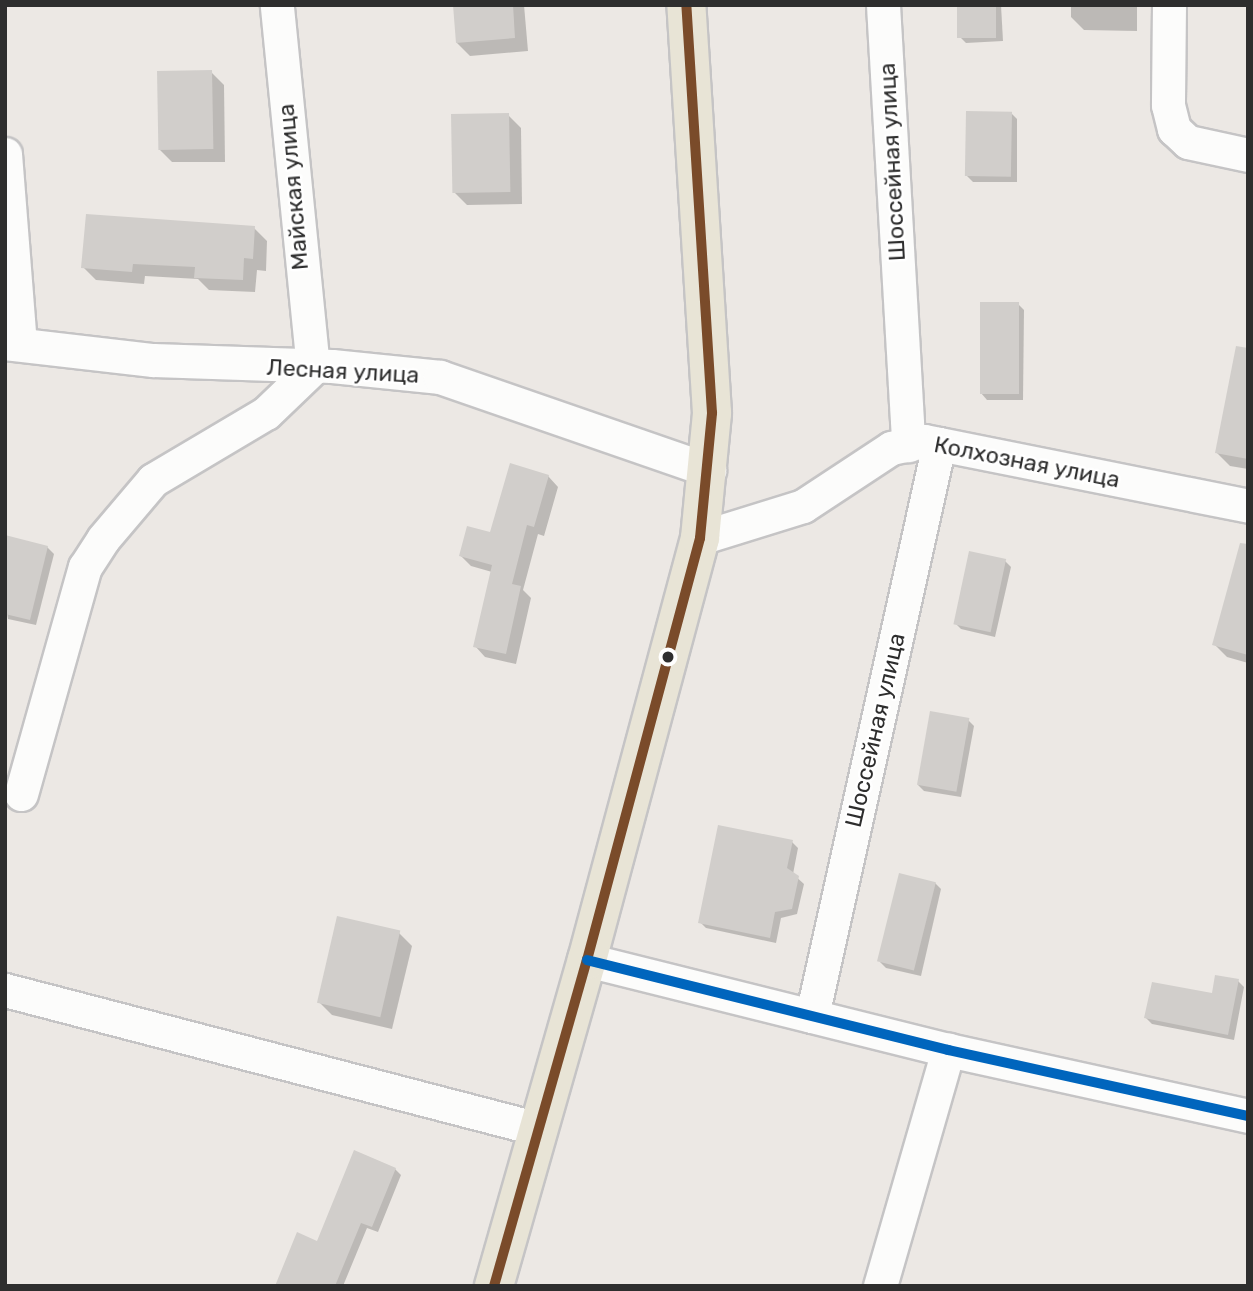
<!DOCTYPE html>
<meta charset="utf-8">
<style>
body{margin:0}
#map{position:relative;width:1253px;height:1291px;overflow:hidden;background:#ece8e4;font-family:Rubik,sans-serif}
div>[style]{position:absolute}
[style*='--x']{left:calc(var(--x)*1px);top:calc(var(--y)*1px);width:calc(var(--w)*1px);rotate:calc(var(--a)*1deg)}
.shadow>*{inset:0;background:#0003}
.building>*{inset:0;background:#d1cecb;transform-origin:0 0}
.roads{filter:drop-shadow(2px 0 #c5c4c5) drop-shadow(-2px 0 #c5c4c5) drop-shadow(0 2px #c5c4c5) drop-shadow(0 -2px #c5c4c5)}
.minor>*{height:33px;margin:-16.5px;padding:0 16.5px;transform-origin:16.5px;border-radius:16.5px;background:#fcfcfb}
.major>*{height:38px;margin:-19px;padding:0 19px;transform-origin:19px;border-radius:19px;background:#e8e4d6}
.bus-1>*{height:10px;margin:-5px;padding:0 5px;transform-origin:5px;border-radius:5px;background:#7a4b2a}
.bus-2>*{height:10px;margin:-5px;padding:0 5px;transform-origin:5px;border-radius:5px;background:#0065bd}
.dots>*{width:19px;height:19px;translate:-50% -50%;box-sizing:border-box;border:4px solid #fff;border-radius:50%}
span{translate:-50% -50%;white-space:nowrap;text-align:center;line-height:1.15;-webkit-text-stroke:5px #fff;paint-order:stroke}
.street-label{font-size:23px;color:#2e2e2e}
.frame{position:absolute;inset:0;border:7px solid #2e2e2e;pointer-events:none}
</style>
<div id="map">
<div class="shadow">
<div style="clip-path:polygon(454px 5px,524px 5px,528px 51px,470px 56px,457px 43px)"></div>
<div style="clip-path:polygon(958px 5px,1001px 5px,1003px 41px,966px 43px,960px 37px)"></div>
<div style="clip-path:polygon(1071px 5px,1137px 5px,1137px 31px,1084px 30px,1071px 17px)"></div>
<div style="clip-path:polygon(211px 72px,224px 85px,225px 162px,172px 162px,159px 149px)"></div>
<div style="clip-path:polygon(1011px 113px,1017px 119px,1017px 182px,973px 182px,967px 176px)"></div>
<div style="clip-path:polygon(508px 115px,521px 128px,522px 204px,467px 205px,454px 192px)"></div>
<div style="clip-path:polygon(254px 228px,267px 241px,266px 271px,257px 270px,255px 292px,209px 290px,198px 279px,145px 276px,144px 284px,96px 280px,83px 267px)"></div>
<div style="clip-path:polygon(1018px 304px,1024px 310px,1023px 400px,987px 400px,981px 393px)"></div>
<div style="clip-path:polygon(1248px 355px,1248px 469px,1230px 466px,1217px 453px)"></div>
<div style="clip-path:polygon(548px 476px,558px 487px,544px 536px,538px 534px,523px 590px,531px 598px,516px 664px,485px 657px,475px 646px,492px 572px,471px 566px,461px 556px,491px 534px)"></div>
<div style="clip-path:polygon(47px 547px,54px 554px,36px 625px,8px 619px,5px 598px)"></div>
<div style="clip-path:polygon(1005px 561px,1011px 567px,995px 637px,961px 629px,955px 623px)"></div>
<div style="clip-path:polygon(1248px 590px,1248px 663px,1227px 657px,1214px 644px)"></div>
<div style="clip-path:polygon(968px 720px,974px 726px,961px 797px,924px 791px,918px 785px)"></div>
<div style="clip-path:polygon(792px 842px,798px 848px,793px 874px,804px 884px,797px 914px,781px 918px,776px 943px,706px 928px,700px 922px)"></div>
<div style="clip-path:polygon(935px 883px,941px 889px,921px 976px,886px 968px,880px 962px)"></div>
<div style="clip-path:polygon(399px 933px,412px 946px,392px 1029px,332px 1015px,319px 1002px)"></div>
<div style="clip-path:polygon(1238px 981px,1244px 987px,1234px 1040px,1152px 1024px,1146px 1018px,1213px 995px)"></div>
<div style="clip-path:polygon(395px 1169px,401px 1175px,378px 1232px,367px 1228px,343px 1286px,276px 1286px)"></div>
</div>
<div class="building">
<div style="clip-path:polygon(453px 5px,513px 5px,515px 38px,456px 43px)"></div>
<div style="left:957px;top:5px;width:39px;height:33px"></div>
<div style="left:212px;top:70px;width:79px;height:55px;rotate:89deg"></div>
<div style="left:966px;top:111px;width:46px;height:65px;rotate:1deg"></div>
<div style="left:509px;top:113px;width:79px;height:58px;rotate:89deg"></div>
<div style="clip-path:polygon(86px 214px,255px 226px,253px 259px,244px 258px,243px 280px,194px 278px,195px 267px,133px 264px,132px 272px,81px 268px)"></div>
<div style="left:980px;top:302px;width:39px;height:92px"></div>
<div style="clip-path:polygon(1236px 346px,1248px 348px,1248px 459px,1215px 453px)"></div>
<div style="clip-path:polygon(510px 463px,549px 475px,534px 527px,527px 525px,512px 584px,521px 586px,506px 654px,473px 647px,492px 565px,459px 556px,467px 526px,490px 532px)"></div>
<div style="clip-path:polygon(5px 535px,48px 546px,30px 620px,5px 614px)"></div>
<div style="clip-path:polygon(1240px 543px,1248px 544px,1248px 655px,1212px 645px)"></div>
<div style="left:969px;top:551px;width:38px;height:75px;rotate:12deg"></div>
<div style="left:930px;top:711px;width:40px;height:75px;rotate:10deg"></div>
<div style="clip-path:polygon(718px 825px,793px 840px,787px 868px,799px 876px,792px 909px,775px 912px,770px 938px,698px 923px)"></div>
<div style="left:899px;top:873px;width:38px;height:91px;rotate:14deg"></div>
<div style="left:337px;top:916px;width:65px;height:89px;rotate:13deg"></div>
<div style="clip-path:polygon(1215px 975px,1239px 979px,1228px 1035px,1144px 1018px,1152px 982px,1212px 993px)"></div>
<div style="clip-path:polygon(354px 1150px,396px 1168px,372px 1227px,361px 1223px,335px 1286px,275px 1286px,297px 1232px,317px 1241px)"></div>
</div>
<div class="roads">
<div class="minor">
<div style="--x:883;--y:5;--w:441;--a:86.7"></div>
<div style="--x:1169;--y:5;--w:100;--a:90.6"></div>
<div style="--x:1168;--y:105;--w:25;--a:76"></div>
<div style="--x:1174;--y:129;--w:19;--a:43"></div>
<div style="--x:1188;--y:142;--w:61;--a:12.2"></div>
<div style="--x:5;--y:154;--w:190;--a:85.5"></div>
<div style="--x:5;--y:343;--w:149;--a:6.6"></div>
<div style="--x:153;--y:360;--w:179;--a:1.9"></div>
<div style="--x:332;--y:366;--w:109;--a:5.8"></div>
<div style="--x:440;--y:377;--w:285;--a:19.1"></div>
<div style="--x:700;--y:538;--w:108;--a:-17.3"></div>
<div style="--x:803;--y:506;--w:105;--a:-33.4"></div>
<div style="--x:891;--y:448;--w:34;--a:-12"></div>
<div style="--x:924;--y:441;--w:330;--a:11.3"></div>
<div style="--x:21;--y:794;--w:236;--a:-74.3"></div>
<div style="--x:85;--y:567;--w:33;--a:-57"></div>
<div style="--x:103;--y:539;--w:77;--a:-49.7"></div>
<div style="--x:153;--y:480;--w:131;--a:-30.7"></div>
<div style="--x:266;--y:413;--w:65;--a:-43.8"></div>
<div style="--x:313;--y:368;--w:365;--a:-95.7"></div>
<div style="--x:587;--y:960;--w:372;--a:14"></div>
<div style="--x:948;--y:1050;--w:307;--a:12.4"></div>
<div style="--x:5;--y:990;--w:552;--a:14.59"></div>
<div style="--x:812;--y:1016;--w:586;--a:-77.48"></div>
<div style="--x:880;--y:1286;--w:246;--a:-73.9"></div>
</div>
<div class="major">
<div style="--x:494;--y:1286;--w:339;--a:-74.1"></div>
<div style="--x:587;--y:960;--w:437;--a:-75"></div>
<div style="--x:700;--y:538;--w:126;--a:-84.5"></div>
<div style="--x:712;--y:413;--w:409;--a:-93.6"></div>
</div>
</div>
<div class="bus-1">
<div style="--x:494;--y:1286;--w:339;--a:-74.1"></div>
<div style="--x:587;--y:960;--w:437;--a:-75"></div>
<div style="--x:700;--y:538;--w:126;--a:-84.5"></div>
<div style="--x:712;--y:413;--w:409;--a:-93.6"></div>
</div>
<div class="bus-2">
<div style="--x:587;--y:960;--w:372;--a:14"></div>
<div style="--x:948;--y:1050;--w:307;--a:12.4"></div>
</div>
<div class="dots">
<div style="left:668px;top:657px;background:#2e2e2e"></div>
</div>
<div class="street-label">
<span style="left:892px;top:162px;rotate:-93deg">Шоссейная улица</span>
<span style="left:293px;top:187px;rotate:-95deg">Майская улица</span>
<span style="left:343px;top:371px;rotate:3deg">Лесная улица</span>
<span style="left:1027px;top:462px;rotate:11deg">Колхозная улица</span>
<span style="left:875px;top:730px;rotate:-77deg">Шоссейная улица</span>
</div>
<div class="frame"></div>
</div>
